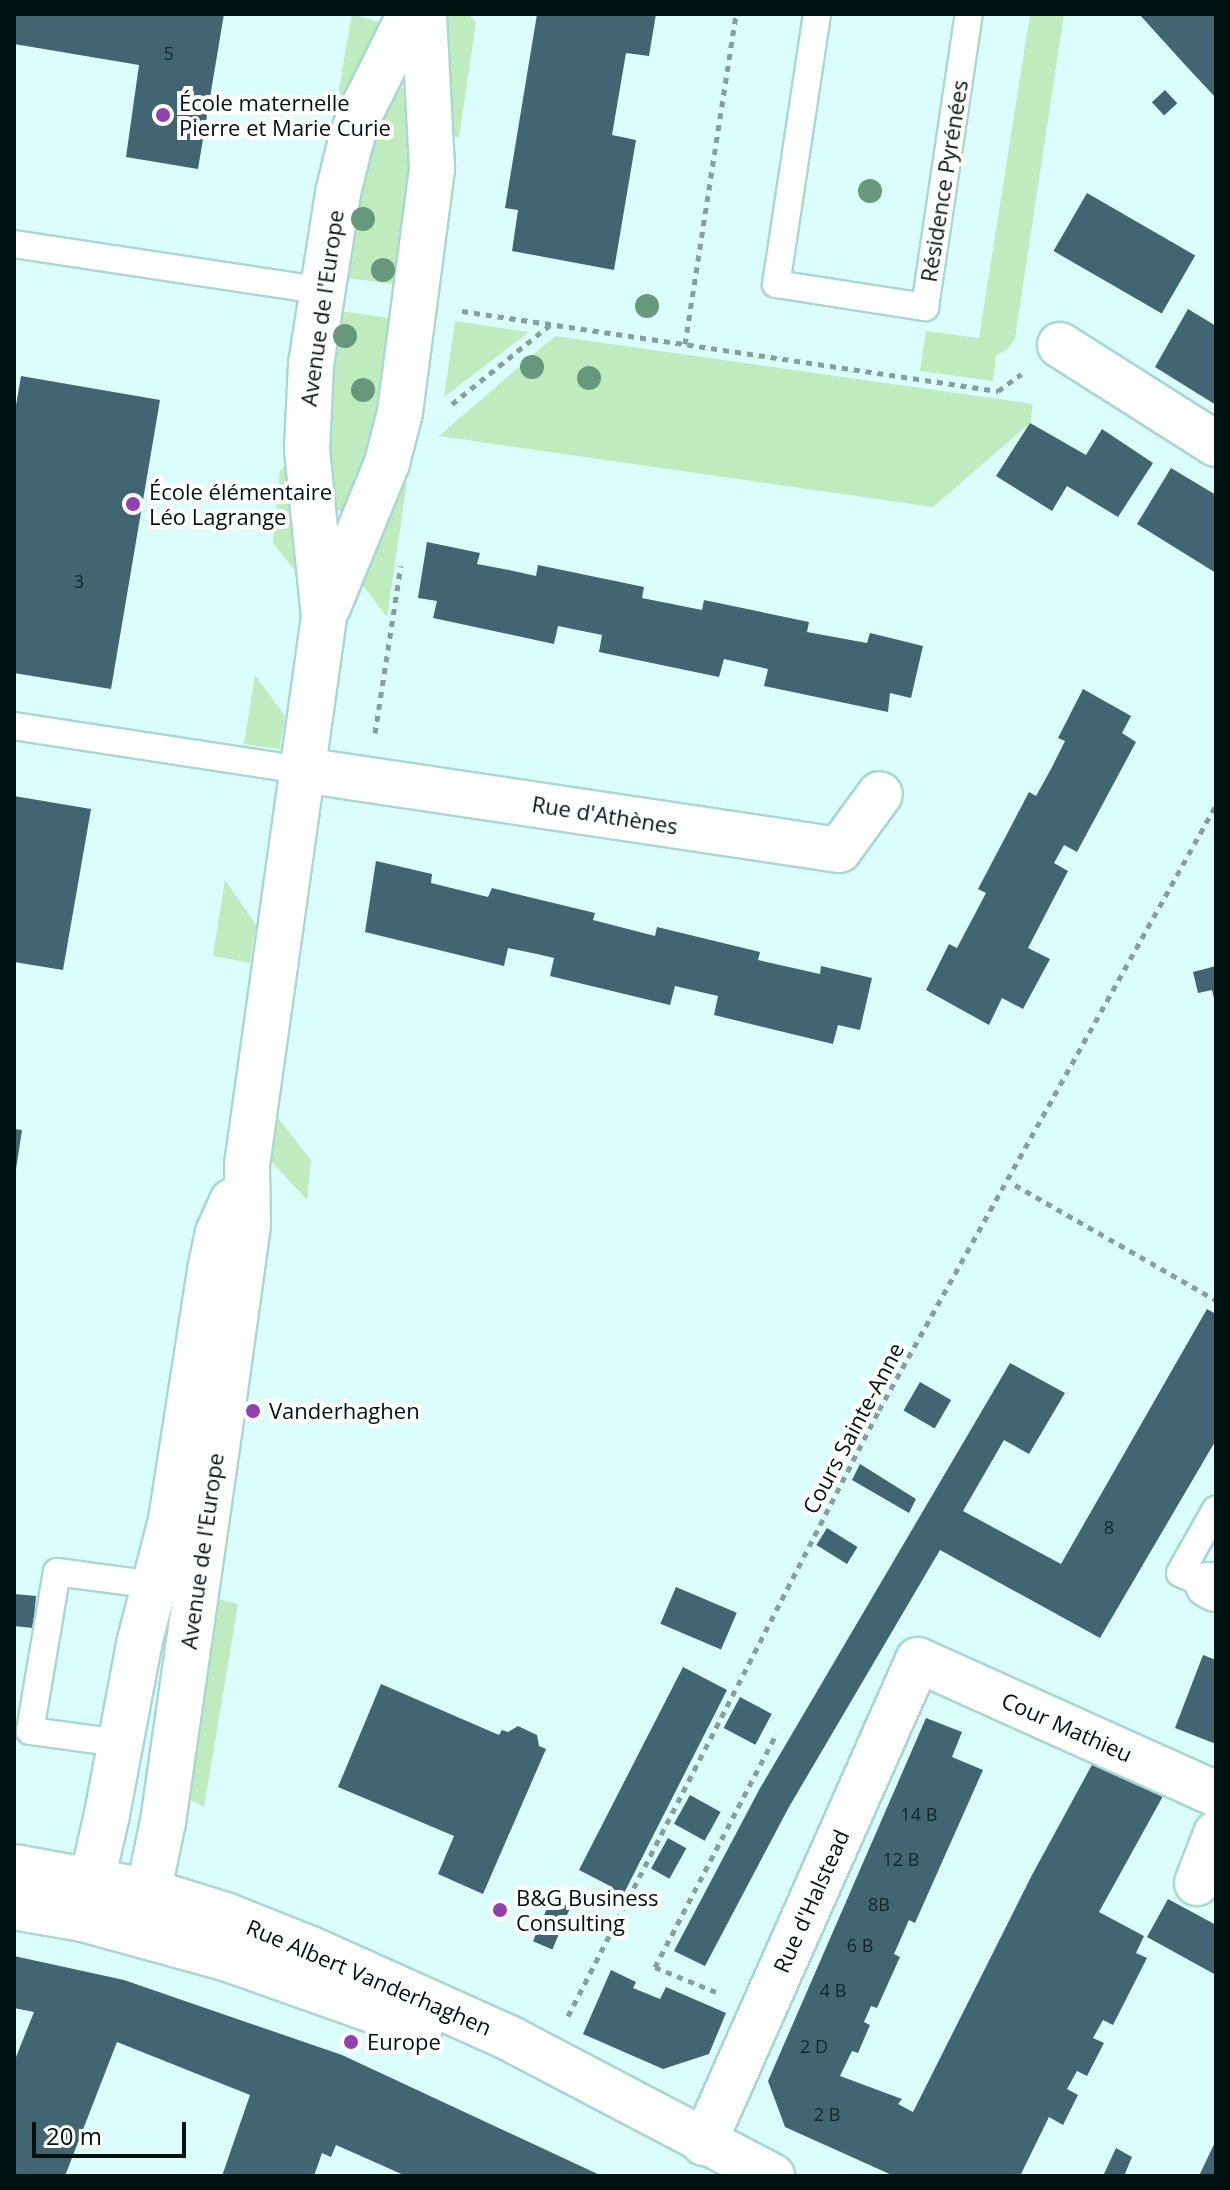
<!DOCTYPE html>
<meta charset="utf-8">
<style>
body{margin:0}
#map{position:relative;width:1230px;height:2190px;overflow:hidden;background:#dbfefc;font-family:"Open Sans",sans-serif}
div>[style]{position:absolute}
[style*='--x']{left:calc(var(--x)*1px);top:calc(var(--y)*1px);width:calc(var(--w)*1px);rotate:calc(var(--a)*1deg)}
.green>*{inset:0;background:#beecbe}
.building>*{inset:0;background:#416671;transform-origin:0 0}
.path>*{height:5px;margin-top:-2.5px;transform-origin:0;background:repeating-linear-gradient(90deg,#859f9e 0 6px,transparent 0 12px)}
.roads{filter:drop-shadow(2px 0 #aad6d4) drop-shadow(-2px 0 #aad6d4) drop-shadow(0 2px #aad6d4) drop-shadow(0 -2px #aad6d4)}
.lane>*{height:26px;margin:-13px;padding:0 13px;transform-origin:13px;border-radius:13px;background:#fff}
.street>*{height:44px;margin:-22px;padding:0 22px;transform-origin:22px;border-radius:22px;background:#fff}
.secondary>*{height:44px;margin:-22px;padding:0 22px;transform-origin:22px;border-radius:22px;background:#fff}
.trees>*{width:24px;height:24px;margin:-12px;border-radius:50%;background:#68987b}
.dots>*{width:22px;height:22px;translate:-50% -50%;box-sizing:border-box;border:4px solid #fff;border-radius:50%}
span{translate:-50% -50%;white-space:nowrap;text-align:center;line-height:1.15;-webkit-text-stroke:8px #fff;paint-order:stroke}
.number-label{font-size:18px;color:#122629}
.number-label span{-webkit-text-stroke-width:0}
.poi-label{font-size:22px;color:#031111}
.left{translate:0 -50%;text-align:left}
.street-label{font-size:22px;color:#031111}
.frame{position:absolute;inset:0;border:16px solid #031111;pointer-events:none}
.scale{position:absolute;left:32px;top:2122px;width:154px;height:36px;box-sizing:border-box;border:4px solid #031111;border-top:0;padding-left:10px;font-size:24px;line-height:28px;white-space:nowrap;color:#031111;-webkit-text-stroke:6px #fff;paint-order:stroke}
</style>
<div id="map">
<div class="green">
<div style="clip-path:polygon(352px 14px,386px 24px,346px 111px,335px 111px)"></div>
<div style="clip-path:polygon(440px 14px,468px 14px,476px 22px,459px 137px,450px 137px)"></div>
<div style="clip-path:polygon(1030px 14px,1064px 14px,1015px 338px,1007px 350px,996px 355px,993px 381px,920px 371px,926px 331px,979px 338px)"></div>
<div style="clip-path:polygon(396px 86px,410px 91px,416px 105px,401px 285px,339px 277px,355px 180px)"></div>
<div style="clip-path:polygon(334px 310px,395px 319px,381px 415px,348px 508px,341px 511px,333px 509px,320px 447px)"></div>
<div style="clip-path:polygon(455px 321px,529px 332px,444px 397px)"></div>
<div style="clip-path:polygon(555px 336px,1033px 404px,1030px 423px,933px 507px,439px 436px)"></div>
<div style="clip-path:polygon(292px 458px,303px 581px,273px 543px,280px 471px)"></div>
<div style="clip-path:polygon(393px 478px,407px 482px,387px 617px,356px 576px)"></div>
<div style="clip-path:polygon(255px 675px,285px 716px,280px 749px,244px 744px)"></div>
<div style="clip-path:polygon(225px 880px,256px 925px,250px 963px,213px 956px)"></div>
<div style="clip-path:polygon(278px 1118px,311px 1160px,307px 1200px,271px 1161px)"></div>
<div style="clip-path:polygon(203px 1595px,238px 1604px,204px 1807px,185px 1797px)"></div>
</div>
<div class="building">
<div style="clip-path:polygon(14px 14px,224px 14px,198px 169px,126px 157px,139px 65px,14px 44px)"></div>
<div style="clip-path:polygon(537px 14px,656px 14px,649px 56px,626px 53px,612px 135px,636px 140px,614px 270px,512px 251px,518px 210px,505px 208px)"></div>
<div style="clip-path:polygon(1139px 14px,1216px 14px,1216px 98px,1187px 67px)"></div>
<div style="left:1165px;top:90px;width:18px;height:18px;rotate:47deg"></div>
<div style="left:1087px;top:193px;width:125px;height:67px;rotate:30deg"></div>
<div style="clip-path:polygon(1188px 309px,1216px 326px,1216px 405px,1155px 367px)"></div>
<div style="clip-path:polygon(21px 376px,160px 400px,111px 689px,14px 673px,14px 417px)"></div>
<div style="clip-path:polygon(1030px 423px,1086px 455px,1102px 429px,1153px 463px,1118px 517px,1067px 486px,1052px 511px,996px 476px)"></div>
<div style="clip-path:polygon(1171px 468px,1216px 495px,1216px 573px,1137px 524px)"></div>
<div style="clip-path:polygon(427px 542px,480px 553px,477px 564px,509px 570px,536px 576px,538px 565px,644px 587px,642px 598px,702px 610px,704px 600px,809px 622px,807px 632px,867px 643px,870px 633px,923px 646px,911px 698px,890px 693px,888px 712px,764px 686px,768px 669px,724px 659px,719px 677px,599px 652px,602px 635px,558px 626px,554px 644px,433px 618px,437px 601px,418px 598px)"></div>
<div style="clip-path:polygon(1083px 689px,1131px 716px,1122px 733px,1136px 742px,1077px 852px,1064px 845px,1054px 863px,1068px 871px,1028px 948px,1050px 959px,1023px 1009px,1002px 998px,989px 1025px,926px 990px,949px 944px,957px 948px,986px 893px,978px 889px,1029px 792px,1036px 796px,1051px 769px,1065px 741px,1058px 738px)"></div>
<div style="clip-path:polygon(14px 796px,91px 809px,63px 970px,14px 962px)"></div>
<div style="clip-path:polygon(376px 861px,432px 874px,431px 883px,488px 897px,492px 888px,595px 913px,593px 920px,655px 936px,657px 927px,760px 952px,758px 960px,820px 974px,821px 966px,872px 978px,860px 1030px,838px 1025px,833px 1044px,714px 1015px,718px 996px,675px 986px,670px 1005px,550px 976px,554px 958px,537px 954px,508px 948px,504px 966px,365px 932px)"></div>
<div style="clip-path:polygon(1216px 966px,1216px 1002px,1215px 1002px,1212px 990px,1198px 993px,1193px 972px)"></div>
<div style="clip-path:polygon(14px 1129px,22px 1130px,16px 1169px,14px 1169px)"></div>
<div style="clip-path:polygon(1207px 1309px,1216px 1314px,1216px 1440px,1100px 1638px,940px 1550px,789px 1807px,705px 1966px,674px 1951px,759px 1790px,1010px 1363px,1065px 1393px,1029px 1454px,1004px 1440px,963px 1511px,1061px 1564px)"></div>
<div style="left:920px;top:1382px;width:36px;height:33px;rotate:30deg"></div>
<div style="clip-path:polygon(860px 1464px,916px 1499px,909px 1513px,852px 1480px)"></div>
<div style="left:827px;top:1528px;width:36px;height:20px;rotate:32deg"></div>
<div style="left:676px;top:1587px;width:66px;height:40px;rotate:23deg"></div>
<div style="clip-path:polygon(14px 1594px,36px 1596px,33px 1628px,14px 1626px)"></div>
<div style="clip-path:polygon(1203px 1655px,1216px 1660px,1216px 1744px,1175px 1728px)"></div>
<div style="clip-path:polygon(683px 1667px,727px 1690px,618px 1905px,606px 1899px,612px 1887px,579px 1870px)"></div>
<div style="clip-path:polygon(381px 1684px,499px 1735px,502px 1730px,508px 1732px,518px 1726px,537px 1735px,539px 1746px,546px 1749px,483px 1894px,438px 1874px,454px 1836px,338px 1787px)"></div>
<div style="left:740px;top:1697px;width:36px;height:35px;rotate:28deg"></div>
<div style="clip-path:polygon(926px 1718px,962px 1732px,952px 1757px,983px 1770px,915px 1923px,909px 1920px,894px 1954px,900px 1957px,877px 2008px,871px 2006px,864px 2022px,870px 2025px,858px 2053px,852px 2051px,840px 2076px,902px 2099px,898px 2104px,913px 2112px,1032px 1875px,1100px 1750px,1168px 1787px,1099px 1912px,1144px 1936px,1136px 1953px,1147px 1958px,1113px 2025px,1103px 2020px,1093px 2038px,1104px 2043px,1087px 2076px,1077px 2071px,1067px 2089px,1078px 2095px,1063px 2125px,1049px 2117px,1020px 2176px,894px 2176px,785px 2127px,768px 2081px)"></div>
<div style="left:690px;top:1795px;width:35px;height:33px;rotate:29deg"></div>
<div style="left:668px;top:1838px;width:21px;height:35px;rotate:29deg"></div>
<div style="left:551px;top:1899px;width:21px;height:46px;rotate:23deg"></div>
<div style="clip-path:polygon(1168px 1899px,1216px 1925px,1216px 1975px,1147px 1937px)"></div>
<div style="clip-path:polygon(14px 1956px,124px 1980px,342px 2055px,602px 2176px,406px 2176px,336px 2145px,331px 2157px,322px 2153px,314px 2176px,222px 2176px,250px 2095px,117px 2042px,65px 2176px,14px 2176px,14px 2062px,34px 2012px,14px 2008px)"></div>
<div style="clip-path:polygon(611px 1970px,636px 1982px,633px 1988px,660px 1999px,666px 1987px,726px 2013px,709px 2054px,663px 2069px,583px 2034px)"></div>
<div style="clip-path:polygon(1216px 2140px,1216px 2176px,1199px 2176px)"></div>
<div style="clip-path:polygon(1116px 2148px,1132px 2157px,1124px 2176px,1103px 2176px)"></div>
</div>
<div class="path">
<div style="--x:462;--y:311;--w:542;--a:8.49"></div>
<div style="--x:998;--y:391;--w:29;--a:-36"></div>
<div style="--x:685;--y:344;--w:334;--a:-81.2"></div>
<div style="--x:452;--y:404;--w:126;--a:-38.9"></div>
<div style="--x:375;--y:733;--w:169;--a:-81.2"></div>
<div style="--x:1015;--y:1185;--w:232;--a:29.8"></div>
<div style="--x:716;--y:1992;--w:66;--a:-157.7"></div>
<div style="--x:655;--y:1967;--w:264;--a:-62.5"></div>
<div style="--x:568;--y:2016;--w:681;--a:-62.83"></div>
<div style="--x:879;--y:1410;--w:693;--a:-60.88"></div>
</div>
<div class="roads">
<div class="lane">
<div style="--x:817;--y:14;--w:273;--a:98.6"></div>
<div style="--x:776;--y:284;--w:151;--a:8.8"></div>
<div style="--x:925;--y:307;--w:296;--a:-81.5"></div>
<div style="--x:14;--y:244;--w:313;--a:8.6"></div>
<div style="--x:14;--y:726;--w:292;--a:8.7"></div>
<div style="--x:1208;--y:1585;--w:30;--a:-157"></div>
<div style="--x:1180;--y:1573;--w:73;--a:-60.6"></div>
<div style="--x:120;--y:1743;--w:91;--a:-172.4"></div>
<div style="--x:30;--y:1731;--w:161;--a:-80.4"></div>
<div style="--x:57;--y:1572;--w:99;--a:7.6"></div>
</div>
<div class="street">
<div style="--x:1060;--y:345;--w:185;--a:32.4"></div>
<div style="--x:328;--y:607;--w:156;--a:-67.7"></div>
<div style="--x:387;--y:463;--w:53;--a:-75.7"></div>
<div style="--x:400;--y:412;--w:246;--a:-82.5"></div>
<div style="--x:432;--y:168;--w:154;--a:-93"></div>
<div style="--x:303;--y:770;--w:542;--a:8.49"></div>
<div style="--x:839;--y:850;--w:69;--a:-53.8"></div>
<div style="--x:1208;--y:1585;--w:9;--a:27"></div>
<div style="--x:1197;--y:1883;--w:53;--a:-68.8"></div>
<div style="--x:83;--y:1919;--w:108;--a:-77.1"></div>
<div style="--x:107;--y:1814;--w:173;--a:-79.3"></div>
<div style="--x:139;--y:1644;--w:128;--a:-75.5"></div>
<div style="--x:171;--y:1520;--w:253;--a:-81.1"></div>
<div style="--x:210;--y:1270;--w:38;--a:-78"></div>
<div style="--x:218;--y:1233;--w:35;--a:-66"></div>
<div style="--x:141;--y:1927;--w:107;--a:-78.2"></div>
<div style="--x:163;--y:1822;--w:421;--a:-81.8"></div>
<div style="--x:223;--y:1405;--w:182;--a:-82.1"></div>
<div style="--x:248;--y:1225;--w:60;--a:-91"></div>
<div style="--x:247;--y:1165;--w:553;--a:-82"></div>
<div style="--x:324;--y:617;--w:169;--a:-95.8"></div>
<div style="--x:307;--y:449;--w:85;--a:-87.3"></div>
<div style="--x:311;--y:364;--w:173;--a:-81"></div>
<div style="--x:338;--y:193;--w:50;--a:-76.2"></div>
<div style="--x:350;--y:144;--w:29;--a:-72"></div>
<div style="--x:359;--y:116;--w:114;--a:-63.4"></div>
<div style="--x:704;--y:2143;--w:528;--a:-66.1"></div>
<div style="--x:918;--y:1660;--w:327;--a:24.2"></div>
</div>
<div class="secondary">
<div style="--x:14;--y:1867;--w:136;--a:10.2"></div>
<div style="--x:148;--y:1891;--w:81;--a:17.3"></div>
<div style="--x:225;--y:1915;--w:92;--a:21.6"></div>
<div style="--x:311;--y:1949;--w:219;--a:24.2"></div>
<div style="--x:511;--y:2039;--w:295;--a:27.7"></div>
<div style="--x:14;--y:1907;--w:70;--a:9.9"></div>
<div style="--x:83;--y:1919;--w:147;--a:15.4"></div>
<div style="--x:225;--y:1958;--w:207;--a:19.5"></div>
</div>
</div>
<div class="trees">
<div style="left:870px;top:191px"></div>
<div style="left:363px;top:219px"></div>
<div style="left:383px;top:270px"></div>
<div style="left:647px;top:306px"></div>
<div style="left:345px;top:336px"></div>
<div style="left:532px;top:367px"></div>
<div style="left:589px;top:378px"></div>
<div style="left:363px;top:390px"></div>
</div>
<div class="dots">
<div style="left:163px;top:115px;background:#9140af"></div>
<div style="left:133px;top:504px;background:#9140af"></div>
<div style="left:253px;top:1411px;background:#9140af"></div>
<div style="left:500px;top:1910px;background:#9140af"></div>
<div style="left:351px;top:2042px;background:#9140af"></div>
</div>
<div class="number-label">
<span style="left:169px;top:53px">5</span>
<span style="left:79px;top:581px">3</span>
<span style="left:1109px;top:1527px">8</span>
<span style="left:919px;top:1814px">14 B</span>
<span style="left:901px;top:1859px">12 B</span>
<span style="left:879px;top:1904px">8B</span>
<span style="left:860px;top:1945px">6 B</span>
<span style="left:833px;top:1990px">4 B</span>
<span style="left:814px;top:2046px">2 D</span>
<span style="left:827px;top:2114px">2 B</span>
</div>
<div class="poi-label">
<span class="left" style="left:179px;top:115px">École maternelle<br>Pierre et Marie Curie</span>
<span class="left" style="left:149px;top:504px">École élémentaire<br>Léo Lagrange</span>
<span class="left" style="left:269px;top:1411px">Vanderhaghen</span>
<span class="left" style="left:516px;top:1910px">B&amp;G Business<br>Consulting</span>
<span class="left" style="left:367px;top:2042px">Europe</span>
</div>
<div class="street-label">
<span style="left:944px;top:181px;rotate:-81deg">Résidence Pyrénées</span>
<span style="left:322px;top:308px;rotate:-82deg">Avenue de l'Europe</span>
<span style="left:605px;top:815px;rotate:9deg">Rue d'Athènes</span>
<span style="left:853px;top:1428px;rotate:-62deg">Cours Sainte-Anne</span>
<span style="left:202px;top:1551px;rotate:-82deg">Avenue de l'Europe</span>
<span style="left:1067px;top:1727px;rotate:24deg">Cour Mathieu</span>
<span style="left:811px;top:1901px;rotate:-66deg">Rue d'Halstead</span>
<span style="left:369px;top:1977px;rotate:23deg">Rue Albert Vanderhaghen</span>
</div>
<div class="frame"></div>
<div class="scale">20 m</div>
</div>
